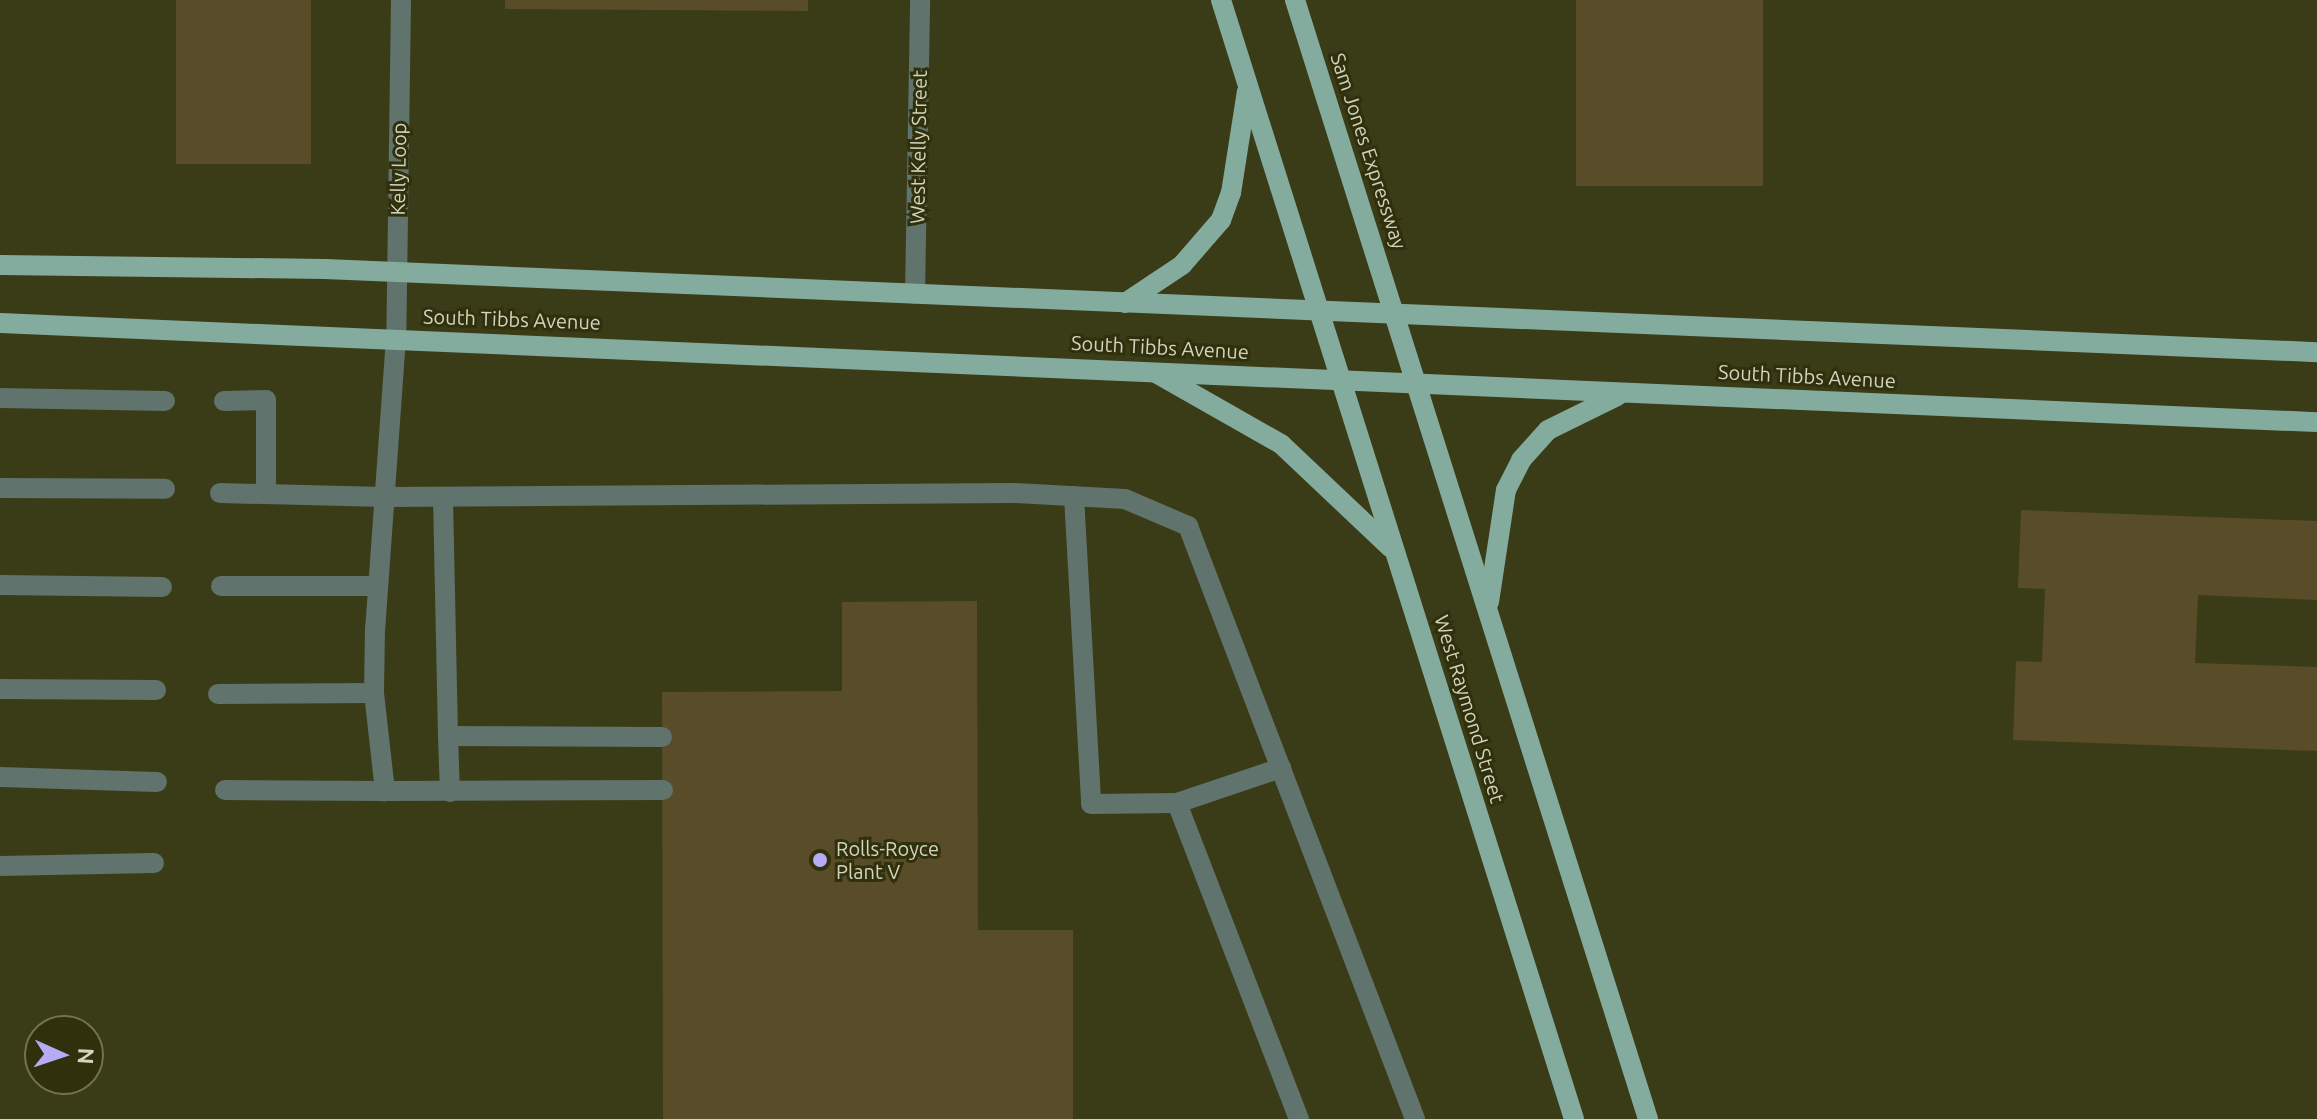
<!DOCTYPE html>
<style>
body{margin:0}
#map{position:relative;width:2317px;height:1119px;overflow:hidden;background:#3a3c17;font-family:Ubuntu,sans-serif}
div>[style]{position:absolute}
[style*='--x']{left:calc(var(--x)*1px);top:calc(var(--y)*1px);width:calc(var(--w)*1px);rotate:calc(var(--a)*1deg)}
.building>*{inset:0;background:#594c28;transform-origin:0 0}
.minor>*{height:20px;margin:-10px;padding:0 10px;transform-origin:10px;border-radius:10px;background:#60736c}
.major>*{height:20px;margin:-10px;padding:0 10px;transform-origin:10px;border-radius:10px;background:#84ac9e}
.dots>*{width:22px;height:22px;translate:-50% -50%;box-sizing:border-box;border:4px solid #30310c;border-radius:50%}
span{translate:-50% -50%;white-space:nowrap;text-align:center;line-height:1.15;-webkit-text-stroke:6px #30310c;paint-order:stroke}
.street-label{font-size:20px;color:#d2d4bf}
.poi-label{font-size:20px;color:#d2d4bf}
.left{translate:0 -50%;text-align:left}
.north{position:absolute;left:24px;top:1015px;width:80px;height:80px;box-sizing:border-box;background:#30310c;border:2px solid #717254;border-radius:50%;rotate:93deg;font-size:22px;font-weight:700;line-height:32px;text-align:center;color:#d2d4bf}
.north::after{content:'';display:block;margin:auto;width:28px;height:36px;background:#b7abf7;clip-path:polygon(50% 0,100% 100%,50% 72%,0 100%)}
</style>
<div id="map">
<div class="building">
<div style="left:176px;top:0;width:135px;height:164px"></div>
<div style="clip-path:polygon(505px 0,808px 0,808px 11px,505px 9px)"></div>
<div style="left:1576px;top:0;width:187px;height:186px"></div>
<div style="clip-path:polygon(2021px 510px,2317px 521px,2317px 600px,2198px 595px,2195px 663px,2317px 667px,2317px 751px,2013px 740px,2016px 661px,2042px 662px,2045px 589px,2018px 588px)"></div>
<div style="clip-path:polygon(977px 601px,978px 930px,1073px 930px,1073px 1119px,663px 1119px,662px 692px,842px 691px,842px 602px)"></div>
</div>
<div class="minor">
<div style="--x:401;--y:0;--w:338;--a:90.8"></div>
<div style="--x:396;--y:338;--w:291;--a:94.1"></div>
<div style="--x:375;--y:628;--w:65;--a:90.9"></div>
<div style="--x:374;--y:693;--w:99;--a:83.6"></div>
<div style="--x:385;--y:791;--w:278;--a:-0.2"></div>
<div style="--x:915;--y:294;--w:294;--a:-89"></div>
<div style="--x:0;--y:398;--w:165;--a:1"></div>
<div style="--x:224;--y:401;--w:42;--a:-1.4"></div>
<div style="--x:266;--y:400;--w:94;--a:90"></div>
<div style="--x:0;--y:488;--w:165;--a:0.3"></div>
<div style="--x:220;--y:493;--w:165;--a:1.4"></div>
<div style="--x:385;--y:497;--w:629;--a:-0.36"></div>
<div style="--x:1014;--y:493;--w:111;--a:3.1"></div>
<div style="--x:1125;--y:499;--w:69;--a:23.2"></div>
<div style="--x:1188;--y:526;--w:635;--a:69.05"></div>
<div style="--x:1074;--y:496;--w:308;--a:86.8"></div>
<div style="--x:1091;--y:804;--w:86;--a:-0.7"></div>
<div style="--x:1177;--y:803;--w:110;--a:-18.6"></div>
<div style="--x:443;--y:497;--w:239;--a:88.8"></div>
<div style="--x:448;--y:736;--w:214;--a:0.3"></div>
<div style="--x:0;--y:585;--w:162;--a:0.7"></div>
<div style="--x:221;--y:586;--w:156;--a:0"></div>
<div style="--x:0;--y:689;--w:156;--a:0.4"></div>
<div style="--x:218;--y:694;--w:156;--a:-0.4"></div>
<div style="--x:448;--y:736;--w:56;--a:88"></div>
<div style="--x:0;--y:777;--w:157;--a:1.8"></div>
<div style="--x:225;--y:790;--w:160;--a:0.4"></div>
<div style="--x:1177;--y:803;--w:339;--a:68.9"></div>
<div style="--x:0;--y:866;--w:154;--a:-1.1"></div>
</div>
<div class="major">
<div style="--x:1221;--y:0;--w:1173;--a:72.49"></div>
<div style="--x:1295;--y:0;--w:1173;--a:72.49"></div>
<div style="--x:0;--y:265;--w:325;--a:0.7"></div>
<div style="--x:325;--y:269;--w:1994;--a:2.39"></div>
<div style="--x:1125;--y:303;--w:69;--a:-33.7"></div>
<div style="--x:1182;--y:265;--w:60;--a:-49.1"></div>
<div style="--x:1221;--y:220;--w:29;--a:-70"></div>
<div style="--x:1231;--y:193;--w:103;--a:-81.1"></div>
<div style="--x:0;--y:323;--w:2319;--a:2.45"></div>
<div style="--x:1156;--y:373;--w:144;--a:29.6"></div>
<div style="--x:1281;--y:444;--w:151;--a:43.4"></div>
<div style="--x:1489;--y:602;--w:113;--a:-81.4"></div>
<div style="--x:1506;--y:490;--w:34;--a:-63"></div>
<div style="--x:1521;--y:460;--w:40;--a:-48"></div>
<div style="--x:1548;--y:430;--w:77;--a:-26.2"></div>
</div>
<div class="dots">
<div style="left:820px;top:860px;background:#b7abf7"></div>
</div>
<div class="street-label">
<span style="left:918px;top:147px;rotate:-89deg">West Kelly Street</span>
<span style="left:1369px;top:151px;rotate:72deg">Sam Jones Expressway</span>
<span style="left:398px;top:169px;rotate:-89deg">Kelly Loop</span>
<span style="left:512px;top:319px;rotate:2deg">South Tibbs Avenue</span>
<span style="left:1160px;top:347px;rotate:3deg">South Tibbs Avenue</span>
<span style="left:1807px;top:376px;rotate:3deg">South Tibbs Avenue</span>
<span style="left:1470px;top:709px;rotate:73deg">West Raymond Street</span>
</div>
<div class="poi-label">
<span class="left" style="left:836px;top:860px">Rolls-Royce<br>Plant V</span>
</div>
<div class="north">N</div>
</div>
